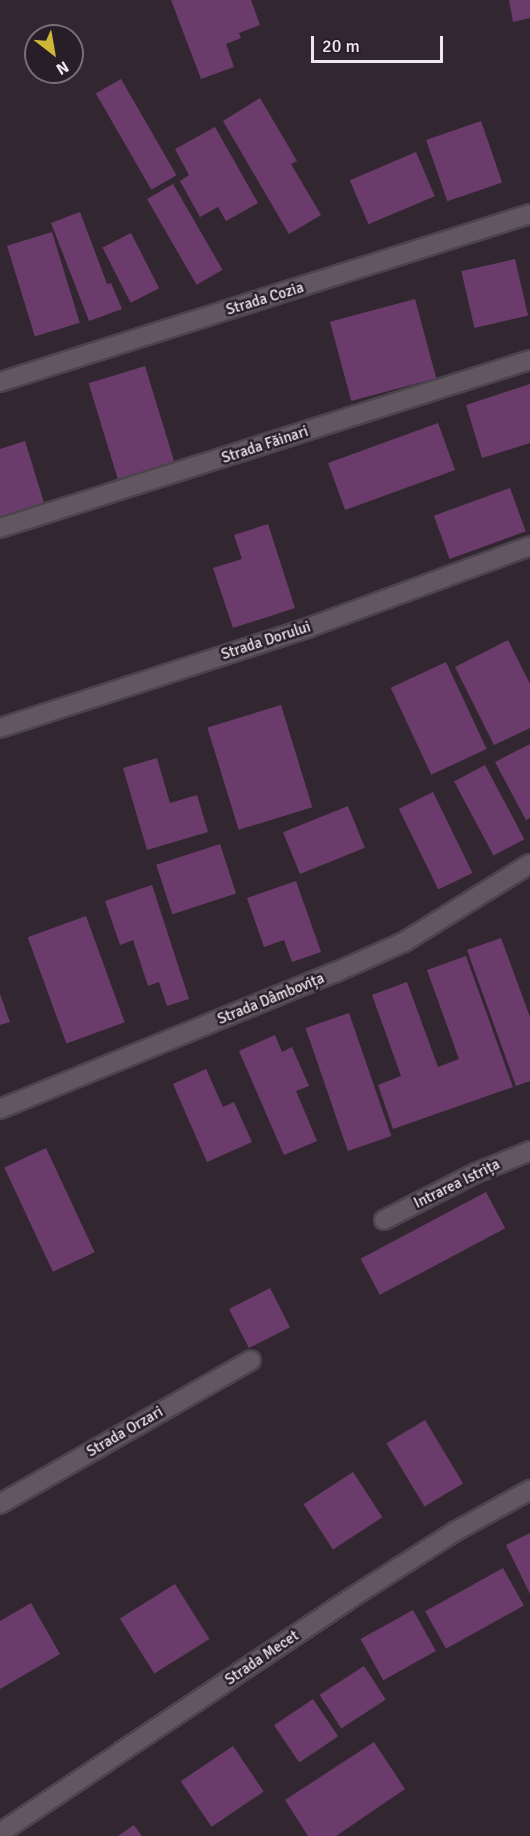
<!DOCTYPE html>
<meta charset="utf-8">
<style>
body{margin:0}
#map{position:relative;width:530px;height:1836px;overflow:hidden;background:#322731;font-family:Signika,sans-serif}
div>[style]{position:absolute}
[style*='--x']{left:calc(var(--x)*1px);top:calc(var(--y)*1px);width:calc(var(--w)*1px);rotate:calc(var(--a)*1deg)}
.building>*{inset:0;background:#6b3c6b;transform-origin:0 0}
.roads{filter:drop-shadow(2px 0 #4c444c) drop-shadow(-2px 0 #4c444c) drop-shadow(0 2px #4c444c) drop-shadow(0 -2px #4c444c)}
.minor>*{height:18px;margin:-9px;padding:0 9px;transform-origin:9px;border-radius:9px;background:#625661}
span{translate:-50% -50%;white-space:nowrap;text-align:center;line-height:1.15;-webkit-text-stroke:5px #281e27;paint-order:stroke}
.street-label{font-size:15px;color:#eee7ee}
.north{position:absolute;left:24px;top:24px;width:60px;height:60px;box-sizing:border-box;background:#281e27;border:2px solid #776e77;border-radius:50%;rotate:149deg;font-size:16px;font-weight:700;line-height:24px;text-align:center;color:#eee7ee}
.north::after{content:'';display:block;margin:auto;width:21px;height:27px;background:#ceb837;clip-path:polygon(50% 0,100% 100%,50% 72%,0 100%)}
.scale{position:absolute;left:311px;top:36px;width:132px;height:27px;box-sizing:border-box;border:3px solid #eee7ee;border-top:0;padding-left:8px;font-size:18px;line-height:21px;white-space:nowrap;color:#eee7ee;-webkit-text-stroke:4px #281e27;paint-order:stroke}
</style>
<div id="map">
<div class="building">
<div style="clip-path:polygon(171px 0,251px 0,260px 25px,239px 33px,241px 38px,226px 44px,234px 67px,201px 79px)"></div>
<div style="clip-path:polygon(509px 0,530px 0,530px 18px,513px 22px)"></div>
<div style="left:121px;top:79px;width:111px;height:29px;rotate:60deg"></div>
<div style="clip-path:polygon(260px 98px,297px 161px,291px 164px,321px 215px,289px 234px,223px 121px)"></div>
<div style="left:481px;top:121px;width:65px;height:58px;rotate:71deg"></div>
<div style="clip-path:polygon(215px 127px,258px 203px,226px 221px,218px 207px,200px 217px,180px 181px,189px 175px,175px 149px)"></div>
<div style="left:416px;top:152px;width:48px;height:72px;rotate:67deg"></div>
<div style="left:173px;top:184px;width:99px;height:30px;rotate:60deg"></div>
<div style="clip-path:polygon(80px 212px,107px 284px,111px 283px,122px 309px,89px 321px,51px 223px)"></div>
<div style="left:52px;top:232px;width:95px;height:47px;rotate:73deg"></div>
<div style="left:131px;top:233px;width:62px;height:32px;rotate:63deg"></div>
<div style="left:515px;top:259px;width:58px;height:55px;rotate:77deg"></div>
<div style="left:415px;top:299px;width:82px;height:88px;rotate:75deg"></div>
<div style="left:145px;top:366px;width:100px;height:59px;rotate:73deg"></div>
<div style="clip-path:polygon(530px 384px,530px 443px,482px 458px,466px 405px)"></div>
<div style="left:438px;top:423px;width:50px;height:117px;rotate:70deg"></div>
<div style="clip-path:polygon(25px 441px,44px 503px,0 517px,0 449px)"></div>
<div style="left:510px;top:488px;width:46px;height:81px;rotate:70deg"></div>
<div style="clip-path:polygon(268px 524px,295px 608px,233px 628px,213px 568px,242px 559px,234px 535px)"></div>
<div style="clip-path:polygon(508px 640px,530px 684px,530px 728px,494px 745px,455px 667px)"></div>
<div style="left:446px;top:662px;width:96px;height:61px;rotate:65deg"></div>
<div style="left:281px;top:705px;width:107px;height:77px;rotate:73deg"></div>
<div style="clip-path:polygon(530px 744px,530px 818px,526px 820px,495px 762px)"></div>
<div style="clip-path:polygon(157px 758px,170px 803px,197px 795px,208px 832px,147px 850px,123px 768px)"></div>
<div style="left:485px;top:765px;width:84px;height:35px;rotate:62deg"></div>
<div style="left:433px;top:792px;width:90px;height:38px;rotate:64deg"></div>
<div style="left:348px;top:806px;width:45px;height:70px;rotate:68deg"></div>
<div style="left:220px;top:844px;width:52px;height:67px;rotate:72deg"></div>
<div style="clip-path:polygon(296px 881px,321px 952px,292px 962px,284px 940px,264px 947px,247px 898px)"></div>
<div style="clip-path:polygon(152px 885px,189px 999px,167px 1006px,159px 982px,148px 986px,133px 940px,120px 945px,105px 901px)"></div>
<div style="left:86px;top:916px;width:113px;height:62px;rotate:70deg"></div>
<div style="clip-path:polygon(501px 938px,530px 1017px,530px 1081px,516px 1086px,467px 950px)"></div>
<div style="clip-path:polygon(466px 956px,513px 1087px,393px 1129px,378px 1085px,401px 1076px,372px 995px,407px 982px,438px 1067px,459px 1059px,427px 970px)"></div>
<div style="clip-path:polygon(0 994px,10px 1022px,0 1025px)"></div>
<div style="left:349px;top:1013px;width:130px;height:46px;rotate:71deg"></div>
<div style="clip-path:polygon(275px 1035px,282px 1052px,292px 1047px,309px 1086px,296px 1091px,317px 1141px,284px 1155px,239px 1051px)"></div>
<div style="clip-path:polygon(206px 1069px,223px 1107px,234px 1102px,252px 1142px,207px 1162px,173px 1084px)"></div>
<div style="left:46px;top:1148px;width:115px;height:46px;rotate:65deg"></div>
<div style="left:486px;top:1192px;width:41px;height:142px;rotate:62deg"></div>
<div style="left:270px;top:1288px;width:44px;height:46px;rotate:63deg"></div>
<div style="left:425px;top:1420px;width:74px;height:45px;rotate:59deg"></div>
<div style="left:353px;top:1472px;width:54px;height:59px;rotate:57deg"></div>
<div style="clip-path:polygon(530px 1533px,530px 1594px,506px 1545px)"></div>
<div style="left:503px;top:1568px;width:43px;height:89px;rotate:61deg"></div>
<div style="left:175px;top:1584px;width:65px;height:65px;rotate:58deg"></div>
<div style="clip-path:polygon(31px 1603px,60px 1654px,0 1689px,0 1621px)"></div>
<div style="left:413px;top:1610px;width:47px;height:60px;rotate:61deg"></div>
<div style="left:364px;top:1666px;width:40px;height:53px;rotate:57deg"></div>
<div style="left:313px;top:1699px;width:45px;height:47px;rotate:56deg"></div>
<div style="clip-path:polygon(374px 1742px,405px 1789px,336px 1836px,308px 1836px,285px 1800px)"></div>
<div style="left:233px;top:1746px;width:55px;height:63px;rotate:56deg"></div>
<div style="clip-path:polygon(134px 1825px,142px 1836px,118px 1836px)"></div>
</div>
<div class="roads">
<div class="minor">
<div style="--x:0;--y:382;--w:556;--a:-17.59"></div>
<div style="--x:0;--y:528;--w:556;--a:-17.59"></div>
<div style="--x:0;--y:728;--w:326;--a:-18"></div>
<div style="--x:310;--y:627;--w:234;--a:-20.2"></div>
<div style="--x:0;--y:1109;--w:361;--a:-22.2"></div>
<div style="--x:334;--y:973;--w:77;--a:-23.9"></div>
<div style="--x:404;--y:942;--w:148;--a:-31.8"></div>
<div style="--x:384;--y:1220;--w:103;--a:-27.1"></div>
<div style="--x:476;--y:1173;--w:58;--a:-22.2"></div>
<div style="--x:0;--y:1504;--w:289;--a:-29.8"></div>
<div style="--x:0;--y:1833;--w:419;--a:-33.8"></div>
<div style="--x:348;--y:1600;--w:128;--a:-32.6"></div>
<div style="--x:456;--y:1531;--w:85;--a:-29"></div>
</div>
</div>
<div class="street-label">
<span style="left:265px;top:299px;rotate:-17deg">Strada Cozia</span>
<span style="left:265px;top:445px;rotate:-18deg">Strada Făinari</span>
<span style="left:266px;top:641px;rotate:-18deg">Strada Dorului</span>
<span style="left:271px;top:999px;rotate:-22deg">Strada Dâmbovița</span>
<span style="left:457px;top:1184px;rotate:-26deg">Intrarea Istrița</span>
<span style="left:125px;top:1432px;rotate:-30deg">Strada Orzari</span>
<span style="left:262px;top:1658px;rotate:-34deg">Strada Mecet</span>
</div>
<div class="north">N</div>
<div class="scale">20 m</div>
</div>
